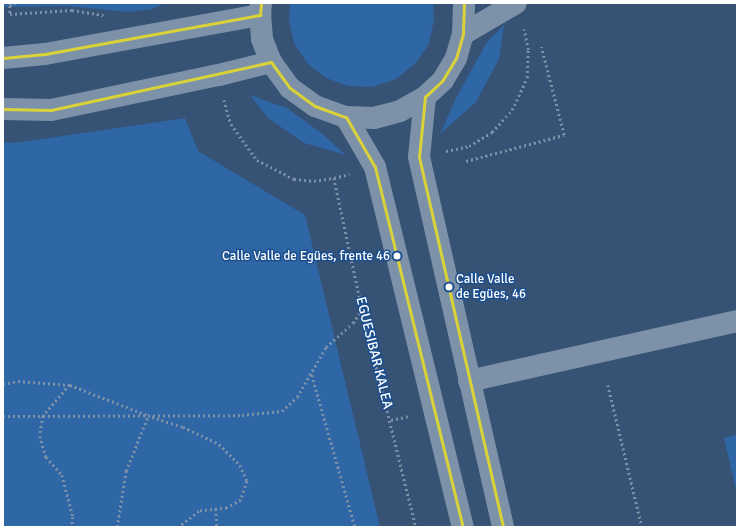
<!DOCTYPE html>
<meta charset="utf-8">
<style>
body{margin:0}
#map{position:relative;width:740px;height:530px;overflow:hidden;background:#365274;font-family:Signika,sans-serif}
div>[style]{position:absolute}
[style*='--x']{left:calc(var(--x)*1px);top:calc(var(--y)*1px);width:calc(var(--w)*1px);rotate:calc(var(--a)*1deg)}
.green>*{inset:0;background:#2f66a5}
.path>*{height:2.5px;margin-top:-1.25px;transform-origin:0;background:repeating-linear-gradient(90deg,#7d92a8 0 2px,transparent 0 5px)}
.minor>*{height:22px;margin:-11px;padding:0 11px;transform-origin:11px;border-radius:11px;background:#7d92a8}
.tertiary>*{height:22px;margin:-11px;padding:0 11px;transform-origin:11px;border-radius:11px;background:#7d92a8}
.bus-1>*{height:3px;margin:-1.5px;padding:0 1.5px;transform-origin:1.5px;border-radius:1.5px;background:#d9d239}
.dots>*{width:11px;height:11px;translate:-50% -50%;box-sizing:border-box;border:2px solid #1b4f8f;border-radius:50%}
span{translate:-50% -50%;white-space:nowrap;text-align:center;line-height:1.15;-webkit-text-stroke:3px #1b4f8f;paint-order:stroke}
.bus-label{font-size:13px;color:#fff}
.right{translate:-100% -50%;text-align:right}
.left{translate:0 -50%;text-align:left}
.street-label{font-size:14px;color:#fff}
.frame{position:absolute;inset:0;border:4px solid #fff;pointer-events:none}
</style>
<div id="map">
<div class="green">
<div style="clip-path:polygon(3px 3px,165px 3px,153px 9px,129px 12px,67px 6px,3px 7px)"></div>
<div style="clip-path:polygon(290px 3px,433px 3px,434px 20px,429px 44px,415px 64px,396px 79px,372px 87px,348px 86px,326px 78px,307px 63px,294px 43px,289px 20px)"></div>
<div style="clip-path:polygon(504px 25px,499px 59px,476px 102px,440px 134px,456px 98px,487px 42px)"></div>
<div style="clip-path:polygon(250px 95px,287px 108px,320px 132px,346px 155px,304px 143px,268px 118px)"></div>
<div style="clip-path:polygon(185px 118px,198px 151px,305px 215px,380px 527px,3px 527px,3px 142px,15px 143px)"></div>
<div style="clip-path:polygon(737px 435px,737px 494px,724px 438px)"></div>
</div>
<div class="path">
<div style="--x:16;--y:3;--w:7;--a:153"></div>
<div style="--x:10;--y:6;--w:8;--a:90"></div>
<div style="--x:10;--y:14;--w:62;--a:-3.7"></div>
<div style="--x:72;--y:10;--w:32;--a:9"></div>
<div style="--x:224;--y:100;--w:25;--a:74"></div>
<div style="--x:231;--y:124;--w:44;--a:54.2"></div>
<div style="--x:257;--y:160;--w:42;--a:27.2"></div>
<div style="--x:294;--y:179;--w:20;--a:6"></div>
<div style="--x:314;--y:181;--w:20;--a:-9"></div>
<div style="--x:334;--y:178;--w:134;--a:77.9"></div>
<div style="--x:362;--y:309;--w:225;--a:76.1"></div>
<div style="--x:446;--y:151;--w:24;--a:-12"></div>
<div style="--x:469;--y:146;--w:27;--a:-31"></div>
<div style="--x:492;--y:132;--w:30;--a:-48"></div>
<div style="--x:512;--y:110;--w:35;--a:-65"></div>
<div style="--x:527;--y:78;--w:28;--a:-88"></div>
<div style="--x:528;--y:50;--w:21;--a:-101"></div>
<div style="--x:466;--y:161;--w:101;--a:-14.9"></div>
<div style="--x:564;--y:135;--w:91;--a:-104.6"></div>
<div style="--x:334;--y:178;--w:16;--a:-15"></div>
<div style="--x:312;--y:375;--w:158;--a:74.2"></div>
<div style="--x:3;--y:384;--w:15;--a:-11"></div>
<div style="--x:18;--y:381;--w:52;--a:4.4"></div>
<div style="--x:70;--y:385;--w:83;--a:21.3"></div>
<div style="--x:70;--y:385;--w:41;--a:131.1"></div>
<div style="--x:43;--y:416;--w:20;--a:99"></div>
<div style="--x:40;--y:436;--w:22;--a:74"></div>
<div style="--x:46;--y:457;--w:24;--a:48"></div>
<div style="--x:62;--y:475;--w:43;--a:75.3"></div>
<div style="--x:73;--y:517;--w:10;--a:96"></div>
<div style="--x:608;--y:385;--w:146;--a:76.5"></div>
<div style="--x:3;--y:416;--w:239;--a:-0.2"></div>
<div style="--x:242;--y:415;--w:40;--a:-5.7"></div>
<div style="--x:282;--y:411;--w:21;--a:-43"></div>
<div style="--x:297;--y:397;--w:58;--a:-59.9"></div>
<div style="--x:326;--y:347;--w:36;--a:-42"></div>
<div style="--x:353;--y:323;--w:15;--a:-58"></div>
<div style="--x:152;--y:417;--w:33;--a:18"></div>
<div style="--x:183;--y:427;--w:40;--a:25"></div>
<div style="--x:219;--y:444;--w:30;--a:45"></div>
<div style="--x:240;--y:465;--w:17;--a:66"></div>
<div style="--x:247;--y:481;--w:20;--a:108"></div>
<div style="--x:241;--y:500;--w:16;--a:150"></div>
<div style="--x:227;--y:508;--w:28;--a:174"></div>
<div style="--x:199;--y:511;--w:26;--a:141"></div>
<div style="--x:391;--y:420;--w:18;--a:-13"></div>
<div style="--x:216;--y:509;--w:18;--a:87"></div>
<div style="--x:117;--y:527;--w:57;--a:-80.9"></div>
<div style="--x:126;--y:471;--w:59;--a:-68.2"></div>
</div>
<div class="minor">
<div style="--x:469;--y:381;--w:275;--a:-12.6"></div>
</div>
<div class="tertiary">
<div style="--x:261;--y:3;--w:12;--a:95"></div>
<div style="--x:260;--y:15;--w:24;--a:85"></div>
<div style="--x:262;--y:39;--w:25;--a:69"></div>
<div style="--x:271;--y:62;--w:32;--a:54"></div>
<div style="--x:290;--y:88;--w:31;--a:36"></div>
<div style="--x:315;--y:106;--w:33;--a:20"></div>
<div style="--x:346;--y:117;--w:28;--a:2"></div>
<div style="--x:374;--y:118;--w:27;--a:-15"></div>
<div style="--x:400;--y:111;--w:29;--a:-29"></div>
<div style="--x:425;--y:97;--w:25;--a:-43"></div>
<div style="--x:443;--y:80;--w:26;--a:-59"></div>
<div style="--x:456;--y:58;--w:25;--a:-74"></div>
<div style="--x:463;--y:34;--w:31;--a:-88"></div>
<div style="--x:463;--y:34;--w:61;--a:-30.3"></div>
<div style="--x:3;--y:58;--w:42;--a:-5.4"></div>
<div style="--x:45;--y:54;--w:219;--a:-10.3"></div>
<div style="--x:425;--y:97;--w:60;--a:95.7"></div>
<div style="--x:419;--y:157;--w:379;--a:77.2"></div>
<div style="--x:3;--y:109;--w:48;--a:1.2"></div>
<div style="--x:51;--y:110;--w:172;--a:-11.8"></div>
<div style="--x:219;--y:75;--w:54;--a:-14"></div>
<div style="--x:346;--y:117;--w:58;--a:59.9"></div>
<div style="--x:375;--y:167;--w:371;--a:76.3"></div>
</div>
<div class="bus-1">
<div style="--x:464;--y:3;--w:31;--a:92"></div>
<div style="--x:463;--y:34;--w:25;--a:106"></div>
<div style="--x:456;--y:58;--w:26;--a:121"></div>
<div style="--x:443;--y:80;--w:25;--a:137"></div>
<div style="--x:425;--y:97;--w:60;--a:95.7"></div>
<div style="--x:419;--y:157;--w:379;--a:77.2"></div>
<div style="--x:3;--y:58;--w:42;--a:-5.4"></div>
<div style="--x:45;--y:54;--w:219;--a:-10.3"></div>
<div style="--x:260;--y:15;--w:12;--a:-85"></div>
<div style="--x:3;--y:109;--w:48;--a:1.2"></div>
<div style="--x:51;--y:110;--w:225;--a:-12.3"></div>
<div style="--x:271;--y:62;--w:32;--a:54"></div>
<div style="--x:290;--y:88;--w:31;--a:36"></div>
<div style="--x:315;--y:106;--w:33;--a:20"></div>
<div style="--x:346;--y:117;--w:58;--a:59.9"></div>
<div style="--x:375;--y:167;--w:371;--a:76.3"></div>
</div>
<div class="dots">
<div style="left:397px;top:256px;background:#fff"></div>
<div style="left:449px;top:287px;background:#fff"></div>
</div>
<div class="bus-label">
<span class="right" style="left:390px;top:256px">Calle Valle de Egües, frente 46</span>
<span class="left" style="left:456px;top:287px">Calle Valle<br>de Egües, 46</span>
</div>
<div class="street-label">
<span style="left:374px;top:353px;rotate:76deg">EGUESIBAR KALEA</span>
</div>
<div class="frame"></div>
</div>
